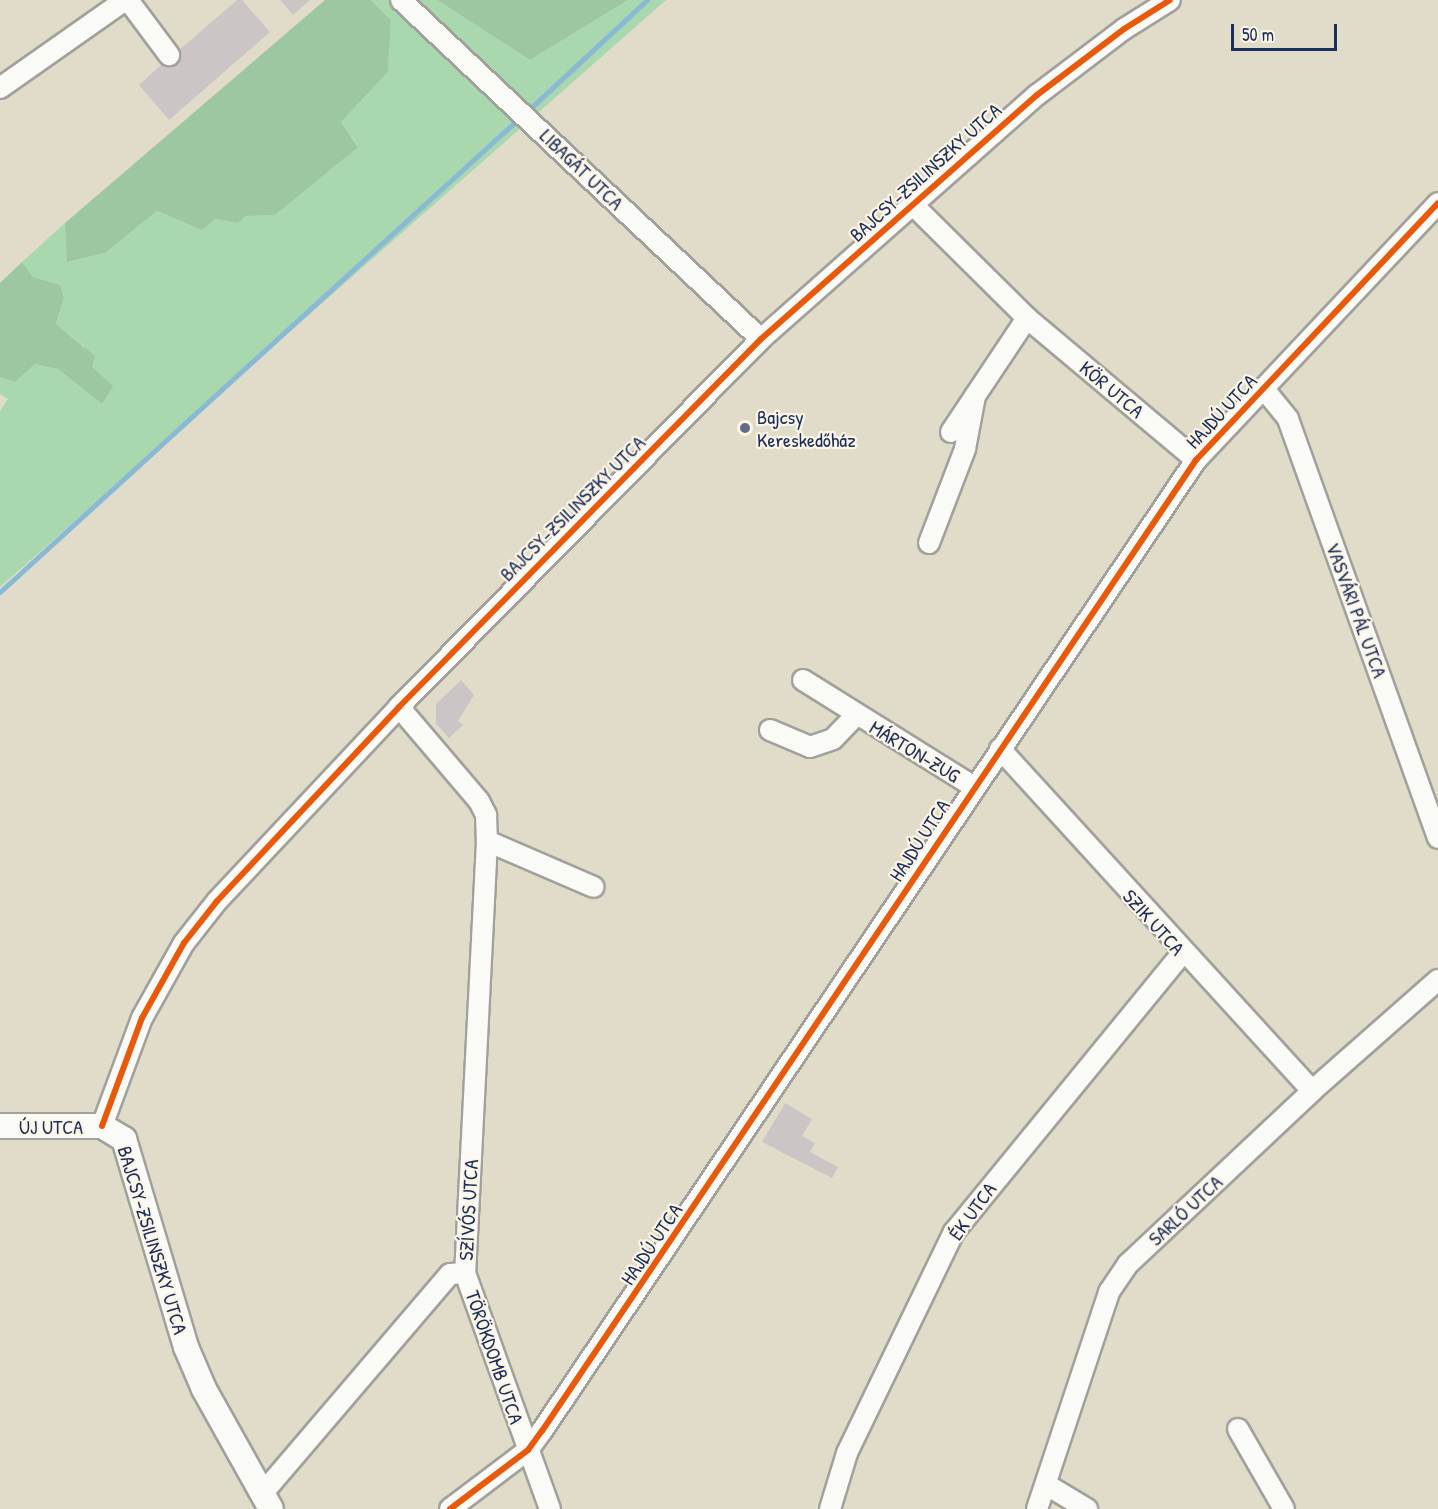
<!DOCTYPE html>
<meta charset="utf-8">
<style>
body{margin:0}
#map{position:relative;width:1438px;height:1509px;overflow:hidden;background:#e1dcca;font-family:"Patrick Hand",sans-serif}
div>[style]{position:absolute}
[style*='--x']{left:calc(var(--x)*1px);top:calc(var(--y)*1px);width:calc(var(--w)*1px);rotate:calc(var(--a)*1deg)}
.green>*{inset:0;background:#a9d7ae}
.forest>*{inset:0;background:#9dc7a1}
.stream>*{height:4.5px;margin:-2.25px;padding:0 2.25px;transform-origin:2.25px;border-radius:2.25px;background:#8ab9d5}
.building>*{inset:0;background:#ccc5c6}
.roads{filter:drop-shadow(2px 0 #a1a19c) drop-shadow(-2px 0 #a1a19c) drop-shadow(0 2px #a1a19c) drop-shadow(0 -2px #a1a19c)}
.minor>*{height:20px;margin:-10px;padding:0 10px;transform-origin:10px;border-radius:10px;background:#fafaf7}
.major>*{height:24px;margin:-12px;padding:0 12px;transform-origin:12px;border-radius:12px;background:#fafaf7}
.cycleway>*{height:6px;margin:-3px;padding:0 3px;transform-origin:3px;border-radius:3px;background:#e8590c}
.dots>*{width:16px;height:16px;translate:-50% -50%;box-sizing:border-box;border:3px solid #fcf5e5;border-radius:50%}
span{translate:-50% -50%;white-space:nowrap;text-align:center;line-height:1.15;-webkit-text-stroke:4.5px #fcf5e5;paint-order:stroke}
.street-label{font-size:20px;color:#1b2f5e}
.poi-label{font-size:20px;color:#1b2f5e}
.left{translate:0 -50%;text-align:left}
.scale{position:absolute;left:1231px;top:24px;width:106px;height:27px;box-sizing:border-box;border:3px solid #1b2f5e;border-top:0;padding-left:8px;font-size:18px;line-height:21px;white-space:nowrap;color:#1b2f5e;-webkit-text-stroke:4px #fcf5e5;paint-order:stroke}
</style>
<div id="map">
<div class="green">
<div style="clip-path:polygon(371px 0,437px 0,530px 60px,628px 0,666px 0,0 587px,0 411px,8px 399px,0 394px,0 377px,15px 382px,35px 364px,58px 369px,101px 403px,84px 346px,56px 324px,64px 297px,60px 285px,33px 277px,22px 262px,65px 223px,68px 262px,105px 253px,157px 211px,202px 230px,216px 219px,238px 223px,246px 216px,275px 215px,358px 146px,341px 122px,388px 72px,391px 20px)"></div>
</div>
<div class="forest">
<div style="clip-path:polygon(325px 0,371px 0,391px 20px,388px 72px,341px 122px,358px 147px,275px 215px,246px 216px,238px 223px,216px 219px,202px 230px,157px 211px,105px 253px,67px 262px,65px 223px)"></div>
<div style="clip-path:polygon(437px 0,628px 0,530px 60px)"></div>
<div style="clip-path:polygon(22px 262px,33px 277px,60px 285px,64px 297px,56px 324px,95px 356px,92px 367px,113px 386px,102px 404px,58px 369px,35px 364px,15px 382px,0 377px,0 283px)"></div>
</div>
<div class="stream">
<div style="--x:533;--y:106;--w:156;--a:-42.9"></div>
<div style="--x:0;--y:592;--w:697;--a:-42.38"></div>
</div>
<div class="building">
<div style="clip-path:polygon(237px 0,242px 0,270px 32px,169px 120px,139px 85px,162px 64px,177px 64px,179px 50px)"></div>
<div style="clip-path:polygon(280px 0,310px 0,293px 15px)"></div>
<div style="clip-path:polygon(461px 680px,474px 695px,458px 721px,463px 725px,449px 738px,436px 724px,436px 704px)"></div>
<div style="clip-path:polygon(785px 1103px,812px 1119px,802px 1136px,815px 1143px,810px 1152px,838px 1167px,832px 1178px,762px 1142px)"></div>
</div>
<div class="roads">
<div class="minor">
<div style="--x:128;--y:0;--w:69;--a:53.3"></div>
<div style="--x:401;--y:0;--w:494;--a:43.3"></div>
<div style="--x:0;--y:88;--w:153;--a:-35.1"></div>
<div style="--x:913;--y:205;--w:161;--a:44.7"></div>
<div style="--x:1027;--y:318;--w:221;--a:40"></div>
<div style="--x:1264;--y:389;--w:38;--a:51"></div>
<div style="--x:1288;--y:419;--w:445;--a:70.3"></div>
<div style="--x:951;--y:432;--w:137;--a:-56.3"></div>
<div style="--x:929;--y:543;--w:101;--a:-69"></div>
<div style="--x:965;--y:449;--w:54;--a:-79.3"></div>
<div style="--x:803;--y:680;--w:202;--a:32"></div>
<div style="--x:399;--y:707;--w:123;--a:49.6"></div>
<div style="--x:479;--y:801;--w:16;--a:63"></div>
<div style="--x:486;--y:815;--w:26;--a:88"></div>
<div style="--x:487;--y:841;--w:433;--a:92.9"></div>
<div style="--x:465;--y:1273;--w:251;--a:70.2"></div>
<div style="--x:770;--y:730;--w:43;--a:23"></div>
<div style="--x:810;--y:747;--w:24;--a:-19"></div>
<div style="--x:833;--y:739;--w:33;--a:-46"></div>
<div style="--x:1000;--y:749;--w:463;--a:47.6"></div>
<div style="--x:487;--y:841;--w:116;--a:23.3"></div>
<div style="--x:102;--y:1126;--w:115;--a:-69.7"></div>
<div style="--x:142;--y:1018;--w:86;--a:-60.8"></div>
<div style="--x:184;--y:943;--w:53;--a:-51.8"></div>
<div style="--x:217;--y:901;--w:266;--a:-46.8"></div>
<div style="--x:399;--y:707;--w:516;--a:-45.47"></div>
<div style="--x:761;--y:339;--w:368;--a:-41.5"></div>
<div style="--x:1037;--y:95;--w:109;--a:-37.2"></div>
<div style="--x:1124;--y:29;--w:54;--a:-32.2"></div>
<div style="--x:1238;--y:1429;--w:92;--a:60.1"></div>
<div style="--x:1047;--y:1485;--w:47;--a:31"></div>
<div style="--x:262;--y:1494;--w:289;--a:-49.5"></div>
<div style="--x:450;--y:1274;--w:15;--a:-4"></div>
<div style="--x:450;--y:1509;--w:98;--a:-37.1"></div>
<div style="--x:528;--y:1450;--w:24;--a:-54"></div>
<div style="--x:542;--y:1431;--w:1171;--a:-56.04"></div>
<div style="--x:1196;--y:460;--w:353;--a:-46.7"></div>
<div style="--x:830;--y:1509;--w:59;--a:-73.1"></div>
<div style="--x:847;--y:1453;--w:246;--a:-64.2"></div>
<div style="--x:954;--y:1232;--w:360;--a:-50.7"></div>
<div style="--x:1037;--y:1509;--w:229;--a:-71.6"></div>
<div style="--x:1109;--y:1292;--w:34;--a:-56"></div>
<div style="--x:1128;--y:1264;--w:253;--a:-43.2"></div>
<div style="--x:1312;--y:1091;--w:168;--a:-41.4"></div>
</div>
<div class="major">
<div style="--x:0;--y:1126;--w:102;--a:0"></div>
<div style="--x:102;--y:1126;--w:26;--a:31"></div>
<div style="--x:124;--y:1139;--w:217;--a:73.4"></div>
<div style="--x:186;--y:1347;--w:46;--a:66.8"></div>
<div style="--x:204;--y:1389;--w:137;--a:60.8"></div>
</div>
</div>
<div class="cycleway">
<div style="--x:102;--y:1126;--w:115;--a:-69.7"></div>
<div style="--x:142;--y:1018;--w:86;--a:-60.8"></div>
<div style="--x:184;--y:943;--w:53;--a:-51.8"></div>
<div style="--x:217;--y:901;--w:266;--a:-46.8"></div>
<div style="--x:399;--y:707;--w:516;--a:-45.47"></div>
<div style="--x:761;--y:339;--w:368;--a:-41.5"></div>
<div style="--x:1037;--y:95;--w:109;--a:-37.2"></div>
<div style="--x:1124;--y:29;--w:54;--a:-32.2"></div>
<div style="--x:450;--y:1509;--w:98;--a:-37.1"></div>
<div style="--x:528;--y:1450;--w:24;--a:-54"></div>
<div style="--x:542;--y:1431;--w:1171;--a:-56.04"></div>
<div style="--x:1196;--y:460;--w:353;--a:-46.7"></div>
</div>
<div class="dots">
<div style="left:745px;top:428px;background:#606c84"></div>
</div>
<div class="street-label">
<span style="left:582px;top:169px;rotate:44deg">LIBAGÁT UTCA</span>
<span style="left:925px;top:172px;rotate:-42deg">BAJCSY-ZSILINSZKY UTCA</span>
<span style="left:1112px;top:389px;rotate:40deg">KÖR UTCA</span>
<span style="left:1221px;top:411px;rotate:-47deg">HAJDÚ UTCA</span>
<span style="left:572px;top:508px;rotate:-45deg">BAJCSY-ZSILINSZKY UTCA</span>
<span style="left:1357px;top:610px;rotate:70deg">VASVÁRI PÁL UTCA</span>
<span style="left:915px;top:751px;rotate:31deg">MÁRTON-ZUG</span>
<span style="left:919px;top:840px;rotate:-57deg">HAJDÚ UTCA</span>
<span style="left:1154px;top:922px;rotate:48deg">SZIK UTCA</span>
<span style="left:51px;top:1126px">ÚJ UTCA</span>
<span style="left:468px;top:1210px;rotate:-87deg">SZÍVÓS UTCA</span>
<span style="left:1185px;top:1210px;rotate:-43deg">SARLÓ UTCA</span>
<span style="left:972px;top:1211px;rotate:-54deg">ÉK UTCA</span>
<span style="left:153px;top:1240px;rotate:73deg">BAJCSY-ZSILINSZKY UTCA</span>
<span style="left:651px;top:1244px;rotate:-56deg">HAJDÚ UTCA</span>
<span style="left:495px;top:1357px;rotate:71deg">TÖRÖKDOMB UTCA</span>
</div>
<div class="poi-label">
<span class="left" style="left:757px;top:428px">Bajcsy<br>Kereskedőház</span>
</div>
<div class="scale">50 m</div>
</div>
